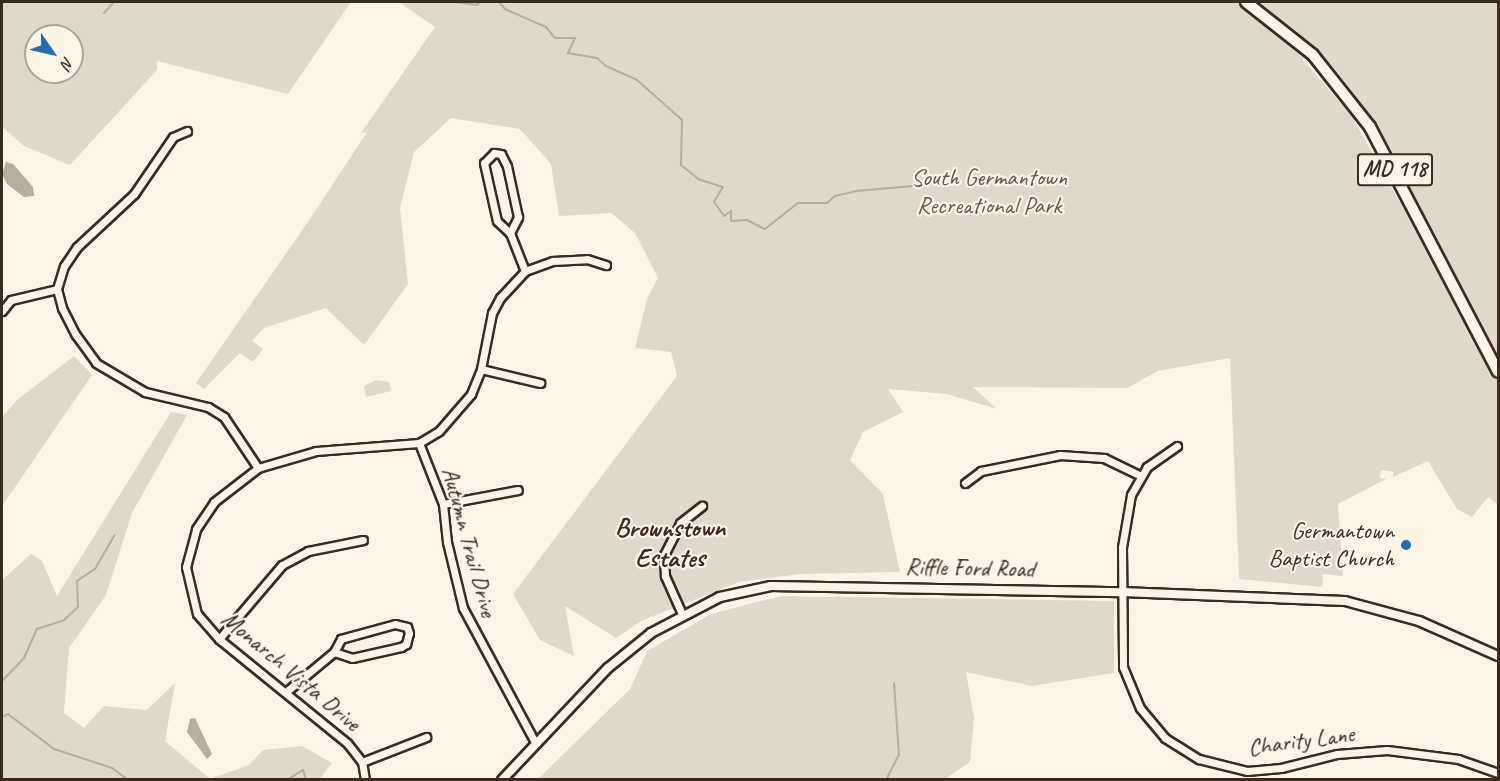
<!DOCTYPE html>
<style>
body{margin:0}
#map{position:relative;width:1500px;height:781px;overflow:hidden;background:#fcf5e5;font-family:Caveat,sans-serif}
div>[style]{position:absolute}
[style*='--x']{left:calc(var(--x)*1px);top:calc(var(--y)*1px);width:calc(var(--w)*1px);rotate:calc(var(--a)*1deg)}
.green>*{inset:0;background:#e0d8c8}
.water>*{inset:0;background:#b7ad9e}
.stream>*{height:2px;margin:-1px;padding:0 1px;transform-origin:1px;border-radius:1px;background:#b7ad9e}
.roads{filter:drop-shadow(2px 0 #3b2a1e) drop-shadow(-2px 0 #3b2a1e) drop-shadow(0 2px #3b2a1e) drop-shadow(0 -2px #3b2a1e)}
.minor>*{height:7px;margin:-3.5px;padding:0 3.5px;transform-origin:3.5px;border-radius:3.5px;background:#fcf5e5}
.tertiary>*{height:8px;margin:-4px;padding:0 4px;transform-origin:4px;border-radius:4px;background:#fcf5e5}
.primary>*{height:10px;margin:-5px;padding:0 5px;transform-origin:5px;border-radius:5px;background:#fcf5e5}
.dots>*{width:16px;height:16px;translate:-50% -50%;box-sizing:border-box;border:3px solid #fcf5e5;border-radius:50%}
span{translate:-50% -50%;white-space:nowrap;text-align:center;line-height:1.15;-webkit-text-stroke:4.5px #fcf5e5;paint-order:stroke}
.shield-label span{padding:2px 4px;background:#fcf5e5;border:2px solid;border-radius:4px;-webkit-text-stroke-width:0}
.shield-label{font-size:22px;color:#3b2a1e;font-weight:700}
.park-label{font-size:24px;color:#645648}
.poi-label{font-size:24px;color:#3b2a1e}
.right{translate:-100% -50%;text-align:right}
.street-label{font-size:24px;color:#3b2a1e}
.neighbourhood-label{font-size:26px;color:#3b2a1e;font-weight:700}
.frame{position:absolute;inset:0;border:3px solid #3b2a1e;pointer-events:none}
.north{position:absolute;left:24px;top:24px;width:60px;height:60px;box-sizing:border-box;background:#fcf5e5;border:2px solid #afa495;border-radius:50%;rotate:124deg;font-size:16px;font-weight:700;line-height:24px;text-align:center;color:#3b2a1e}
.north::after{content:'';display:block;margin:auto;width:21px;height:27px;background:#1f6fb2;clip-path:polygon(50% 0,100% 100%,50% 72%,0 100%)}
</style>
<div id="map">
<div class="green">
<div style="clip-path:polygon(evenodd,2px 2px,351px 2px,288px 94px,157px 61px,157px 70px,70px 165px,24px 146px,2px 127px,2px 2px,36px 36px,72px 36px,72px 72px,36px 72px,36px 36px)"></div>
<div style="clip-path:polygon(evenodd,399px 2px,1498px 2px,1498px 505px,1488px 497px,1472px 517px,1457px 509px,1428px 461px,1393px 477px,1393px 472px,1381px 470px,1380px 478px,1386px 479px,1338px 504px,1343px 576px,1323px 574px,1322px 587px,1239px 579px,1230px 358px,1158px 371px,1127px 388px,973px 387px,997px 409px,947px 394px,888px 389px,903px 412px,863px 432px,850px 460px,883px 494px,900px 572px,800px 574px,739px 582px,641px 621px,616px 638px,565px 606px,574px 656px,540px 640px,513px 594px,677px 376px,671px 352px,635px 348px,647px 299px,658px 278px,635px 233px,611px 213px,559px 216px,551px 164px,520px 129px,451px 118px,414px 152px,400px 208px,408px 284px,364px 345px,326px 308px,264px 328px,252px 341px,263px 349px,253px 362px,240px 353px,204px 389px,196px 383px,310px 219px,367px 132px,361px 133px,435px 27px,399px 2px,1291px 29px,1324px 57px,1349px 87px,1392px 151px,1421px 212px,1399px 201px,1351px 115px,1303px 60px,1310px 47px,1290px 32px,1291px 29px)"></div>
<div style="clip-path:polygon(74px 356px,92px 375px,2px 506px,2px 417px,17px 400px)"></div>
<div style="clip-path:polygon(376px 380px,389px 382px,391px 391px,366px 397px,364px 386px)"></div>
<div style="clip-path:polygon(171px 412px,187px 415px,132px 513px,106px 595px,69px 648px,64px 713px,84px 728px,104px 706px,147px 710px,175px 683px,165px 741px,210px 779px,249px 765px,263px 750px,302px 746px,332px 763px,320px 779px,2px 779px,2px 580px,31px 554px,42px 561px,57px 596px)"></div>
<div style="clip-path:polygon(781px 596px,1114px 601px,1114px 673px,1032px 686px,966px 672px,974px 718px,970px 762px,945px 779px,538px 779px,630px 689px,647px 651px,711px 614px)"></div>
</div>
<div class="water">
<div style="clip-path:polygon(6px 162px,13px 164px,33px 187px,34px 196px,24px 197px,7px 184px,2px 174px)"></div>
<div style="clip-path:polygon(195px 718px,212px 754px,207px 759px,187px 732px,190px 719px)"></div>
</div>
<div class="stream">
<div style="--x:455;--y:2;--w:22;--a:8"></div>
<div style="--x:477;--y:5;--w:4;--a:-45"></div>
<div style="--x:499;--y:2;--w:9;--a:49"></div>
<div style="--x:505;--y:9;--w:45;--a:23.7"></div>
<div style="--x:546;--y:27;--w:14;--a:51"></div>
<div style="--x:555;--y:38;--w:20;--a:0"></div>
<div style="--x:575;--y:38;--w:17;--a:115"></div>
<div style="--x:568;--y:53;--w:29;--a:10"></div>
<div style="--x:597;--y:58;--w:12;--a:42"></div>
<div style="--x:606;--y:66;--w:34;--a:24"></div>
<div style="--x:637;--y:80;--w:60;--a:41.6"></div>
<div style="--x:682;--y:120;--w:45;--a:91.3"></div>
<div style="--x:681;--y:165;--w:22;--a:39"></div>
<div style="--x:698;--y:179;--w:26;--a:18"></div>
<div style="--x:723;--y:187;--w:17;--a:121"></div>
<div style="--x:714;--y:202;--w:17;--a:54"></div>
<div style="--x:724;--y:216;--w:9;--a:-36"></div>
<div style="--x:731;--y:211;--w:10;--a:90"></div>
<div style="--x:731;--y:221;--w:16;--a:-4"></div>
<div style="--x:747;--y:220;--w:20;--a:27"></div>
<div style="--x:765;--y:229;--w:42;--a:-38.2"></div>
<div style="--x:798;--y:203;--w:29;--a:0"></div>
<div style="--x:827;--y:203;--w:11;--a:-41"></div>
<div style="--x:835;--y:196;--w:22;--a:-13"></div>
<div style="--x:856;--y:191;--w:80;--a:-5"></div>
<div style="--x:526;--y:2;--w:8;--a:0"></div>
<div style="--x:104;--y:13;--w:15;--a:-48"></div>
<div style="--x:2;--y:681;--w:32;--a:-46"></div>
<div style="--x:24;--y:658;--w:32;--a:-66"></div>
<div style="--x:37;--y:629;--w:28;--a:-18"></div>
<div style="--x:64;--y:620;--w:19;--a:-43"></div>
<div style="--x:78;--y:607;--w:26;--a:-92"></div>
<div style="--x:77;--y:581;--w:22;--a:-34"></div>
<div style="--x:95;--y:569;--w:39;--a:-60"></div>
<div style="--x:2;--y:717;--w:7;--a:-27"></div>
<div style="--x:8;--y:714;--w:58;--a:37.3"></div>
<div style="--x:54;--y:749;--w:61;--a:18.1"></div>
<div style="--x:112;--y:768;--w:20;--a:37"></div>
<div style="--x:287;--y:780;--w:19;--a:-32"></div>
<div style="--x:303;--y:770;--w:10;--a:73"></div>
<div style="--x:886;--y:780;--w:28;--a:-63"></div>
<div style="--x:899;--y:755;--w:72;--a:-94"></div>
</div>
<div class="roads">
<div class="minor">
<div style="--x:187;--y:131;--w:15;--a:157"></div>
<div style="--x:173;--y:137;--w:69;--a:124.4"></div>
<div style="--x:134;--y:194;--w:78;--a:137.1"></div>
<div style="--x:77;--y:247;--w:23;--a:124"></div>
<div style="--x:64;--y:266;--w:24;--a:107"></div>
<div style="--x:57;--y:289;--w:20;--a:75"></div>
<div style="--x:62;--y:308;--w:30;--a:63"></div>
<div style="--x:76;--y:335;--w:34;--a:54"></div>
<div style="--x:96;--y:363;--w:57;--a:30.6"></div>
<div style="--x:145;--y:392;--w:65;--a:13.4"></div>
<div style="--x:208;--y:407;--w:19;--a:32"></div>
<div style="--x:224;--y:417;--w:61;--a:56.3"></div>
<div style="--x:510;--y:233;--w:18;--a:-63"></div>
<div style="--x:518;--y:217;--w:52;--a:-102.2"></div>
<div style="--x:507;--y:166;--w:13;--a:-117"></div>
<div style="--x:501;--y:154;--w:7;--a:-172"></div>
<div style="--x:494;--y:153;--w:14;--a:135"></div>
<div style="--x:484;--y:163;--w:59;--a:77.4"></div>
<div style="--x:497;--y:221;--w:18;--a:43"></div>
<div style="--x:510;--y:233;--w:41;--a:68.5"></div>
<div style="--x:2;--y:311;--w:14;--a:-51"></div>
<div style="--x:11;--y:300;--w:47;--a:-13.4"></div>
<div style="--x:481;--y:369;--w:61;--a:13.3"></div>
<div style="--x:419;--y:443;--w:66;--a:68.5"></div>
<div style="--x:443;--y:504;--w:38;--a:84"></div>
<div style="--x:447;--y:542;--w:68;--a:76.4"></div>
<div style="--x:463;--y:608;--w:154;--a:61.8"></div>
<div style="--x:1177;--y:446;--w:37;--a:145"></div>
<div style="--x:1147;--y:467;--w:32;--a:120"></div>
<div style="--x:1131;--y:495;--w:53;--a:99.8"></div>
<div style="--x:1122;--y:547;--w:120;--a:89.5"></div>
<div style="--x:1123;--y:667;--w:44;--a:67.5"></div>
<div style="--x:1140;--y:708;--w:39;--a:50"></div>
<div style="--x:1165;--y:738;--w:40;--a:32"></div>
<div style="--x:1199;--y:759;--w:49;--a:14"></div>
<div style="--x:1247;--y:771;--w:34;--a:-5"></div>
<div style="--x:1281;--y:768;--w:58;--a:-14"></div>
<div style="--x:1337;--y:754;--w:50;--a:-4.6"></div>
<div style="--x:1387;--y:750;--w:72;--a:7.2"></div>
<div style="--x:1458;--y:759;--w:42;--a:19.3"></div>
<div style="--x:965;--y:483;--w:20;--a:-37"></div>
<div style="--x:981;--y:471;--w:81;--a:-11.4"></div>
<div style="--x:1060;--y:455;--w:44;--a:3.9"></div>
<div style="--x:1104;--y:458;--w:41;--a:25.9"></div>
<div style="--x:443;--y:504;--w:76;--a:-10.6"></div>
<div style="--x:682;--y:614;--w:42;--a:-114.1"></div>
<div style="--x:665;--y:576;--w:21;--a:-93"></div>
<div style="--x:664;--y:555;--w:36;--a:-63"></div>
<div style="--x:680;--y:523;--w:28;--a:-38"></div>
<div style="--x:219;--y:639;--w:97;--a:-49.6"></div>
<div style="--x:282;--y:565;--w:30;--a:-28"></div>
<div style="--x:308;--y:551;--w:56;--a:-11.3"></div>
<div style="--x:287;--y:691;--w:61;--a:-39.7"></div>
<div style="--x:334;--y:652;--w:19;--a:18"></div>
<div style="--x:352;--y:658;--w:50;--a:-12.7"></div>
<div style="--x:401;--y:647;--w:6;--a:-31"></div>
<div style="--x:406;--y:644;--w:11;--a:-75"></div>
<div style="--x:409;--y:633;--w:6;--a:-108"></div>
<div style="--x:407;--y:627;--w:12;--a:-166"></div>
<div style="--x:395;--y:624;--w:56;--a:164.5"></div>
<div style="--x:341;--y:639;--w:15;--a:118"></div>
<div style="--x:362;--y:762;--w:69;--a:-21.3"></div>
<div style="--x:365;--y:780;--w:18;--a:-99"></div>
<div style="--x:362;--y:762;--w:24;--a:-128"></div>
<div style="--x:347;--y:743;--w:165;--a:-140.9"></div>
<div style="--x:219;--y:639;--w:33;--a:-131"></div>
<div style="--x:197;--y:614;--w:48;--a:-103.2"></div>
<div style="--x:186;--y:567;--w:39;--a:-75"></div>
<div style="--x:196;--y:529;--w:32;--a:-56"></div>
<div style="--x:214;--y:502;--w:56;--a:-37.7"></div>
<div style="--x:258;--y:468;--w:60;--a:-16.3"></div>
<div style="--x:316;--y:451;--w:103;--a:-4.4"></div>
<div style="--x:419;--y:443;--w:23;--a:-31"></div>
<div style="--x:439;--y:431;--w:49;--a:-49.1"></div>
<div style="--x:471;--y:394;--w:27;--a:-68"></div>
<div style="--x:481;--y:369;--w:57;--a:-78.9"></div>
<div style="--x:492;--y:313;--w:17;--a:-62"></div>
<div style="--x:500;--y:298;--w:37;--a:-47"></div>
<div style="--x:525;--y:271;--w:30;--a:-20"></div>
<div style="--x:553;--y:261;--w:34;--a:-3"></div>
<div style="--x:587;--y:259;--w:20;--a:18"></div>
</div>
<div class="tertiary">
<div style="--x:502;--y:780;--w:154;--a:-46.6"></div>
<div style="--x:608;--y:668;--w:55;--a:-39.1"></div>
<div style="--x:651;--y:633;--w:78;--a:-27.6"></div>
<div style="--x:720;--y:597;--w:52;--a:-12.2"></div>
<div style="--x:771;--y:586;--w:351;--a:1"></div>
<div style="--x:1122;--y:592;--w:223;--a:2.3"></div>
<div style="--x:1345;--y:601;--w:77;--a:15.1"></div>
<div style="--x:1419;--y:621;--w:86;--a:23.9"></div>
</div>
<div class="primary">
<div style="--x:1246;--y:2;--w:85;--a:38.3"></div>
<div style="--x:1313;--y:55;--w:92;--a:51.6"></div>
<div style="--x:1370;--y:127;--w:276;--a:62.4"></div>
</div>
</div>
<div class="dots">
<div style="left:1406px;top:545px;background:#1f6fb2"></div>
</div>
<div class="shield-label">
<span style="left:1395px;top:170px">MD 118</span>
</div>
<div class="park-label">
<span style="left:989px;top:192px">South Germantown<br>Recreational Park</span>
</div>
<div class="poi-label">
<span class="right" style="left:1394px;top:545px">Germantown<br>Baptist Church</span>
</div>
<div class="street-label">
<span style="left:469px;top:542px;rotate:75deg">Autumn Trail Drive</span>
<span style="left:970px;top:568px;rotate:1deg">Riffle Ford Road</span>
<span style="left:291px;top:671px;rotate:40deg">Monarch Vista Drive</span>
<span style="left:1301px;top:741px;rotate:-8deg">Charity Lane</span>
</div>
<div class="neighbourhood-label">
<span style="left:670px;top:543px">Brownstown<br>Estates</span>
</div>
<div class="frame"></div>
<div class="north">N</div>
</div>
